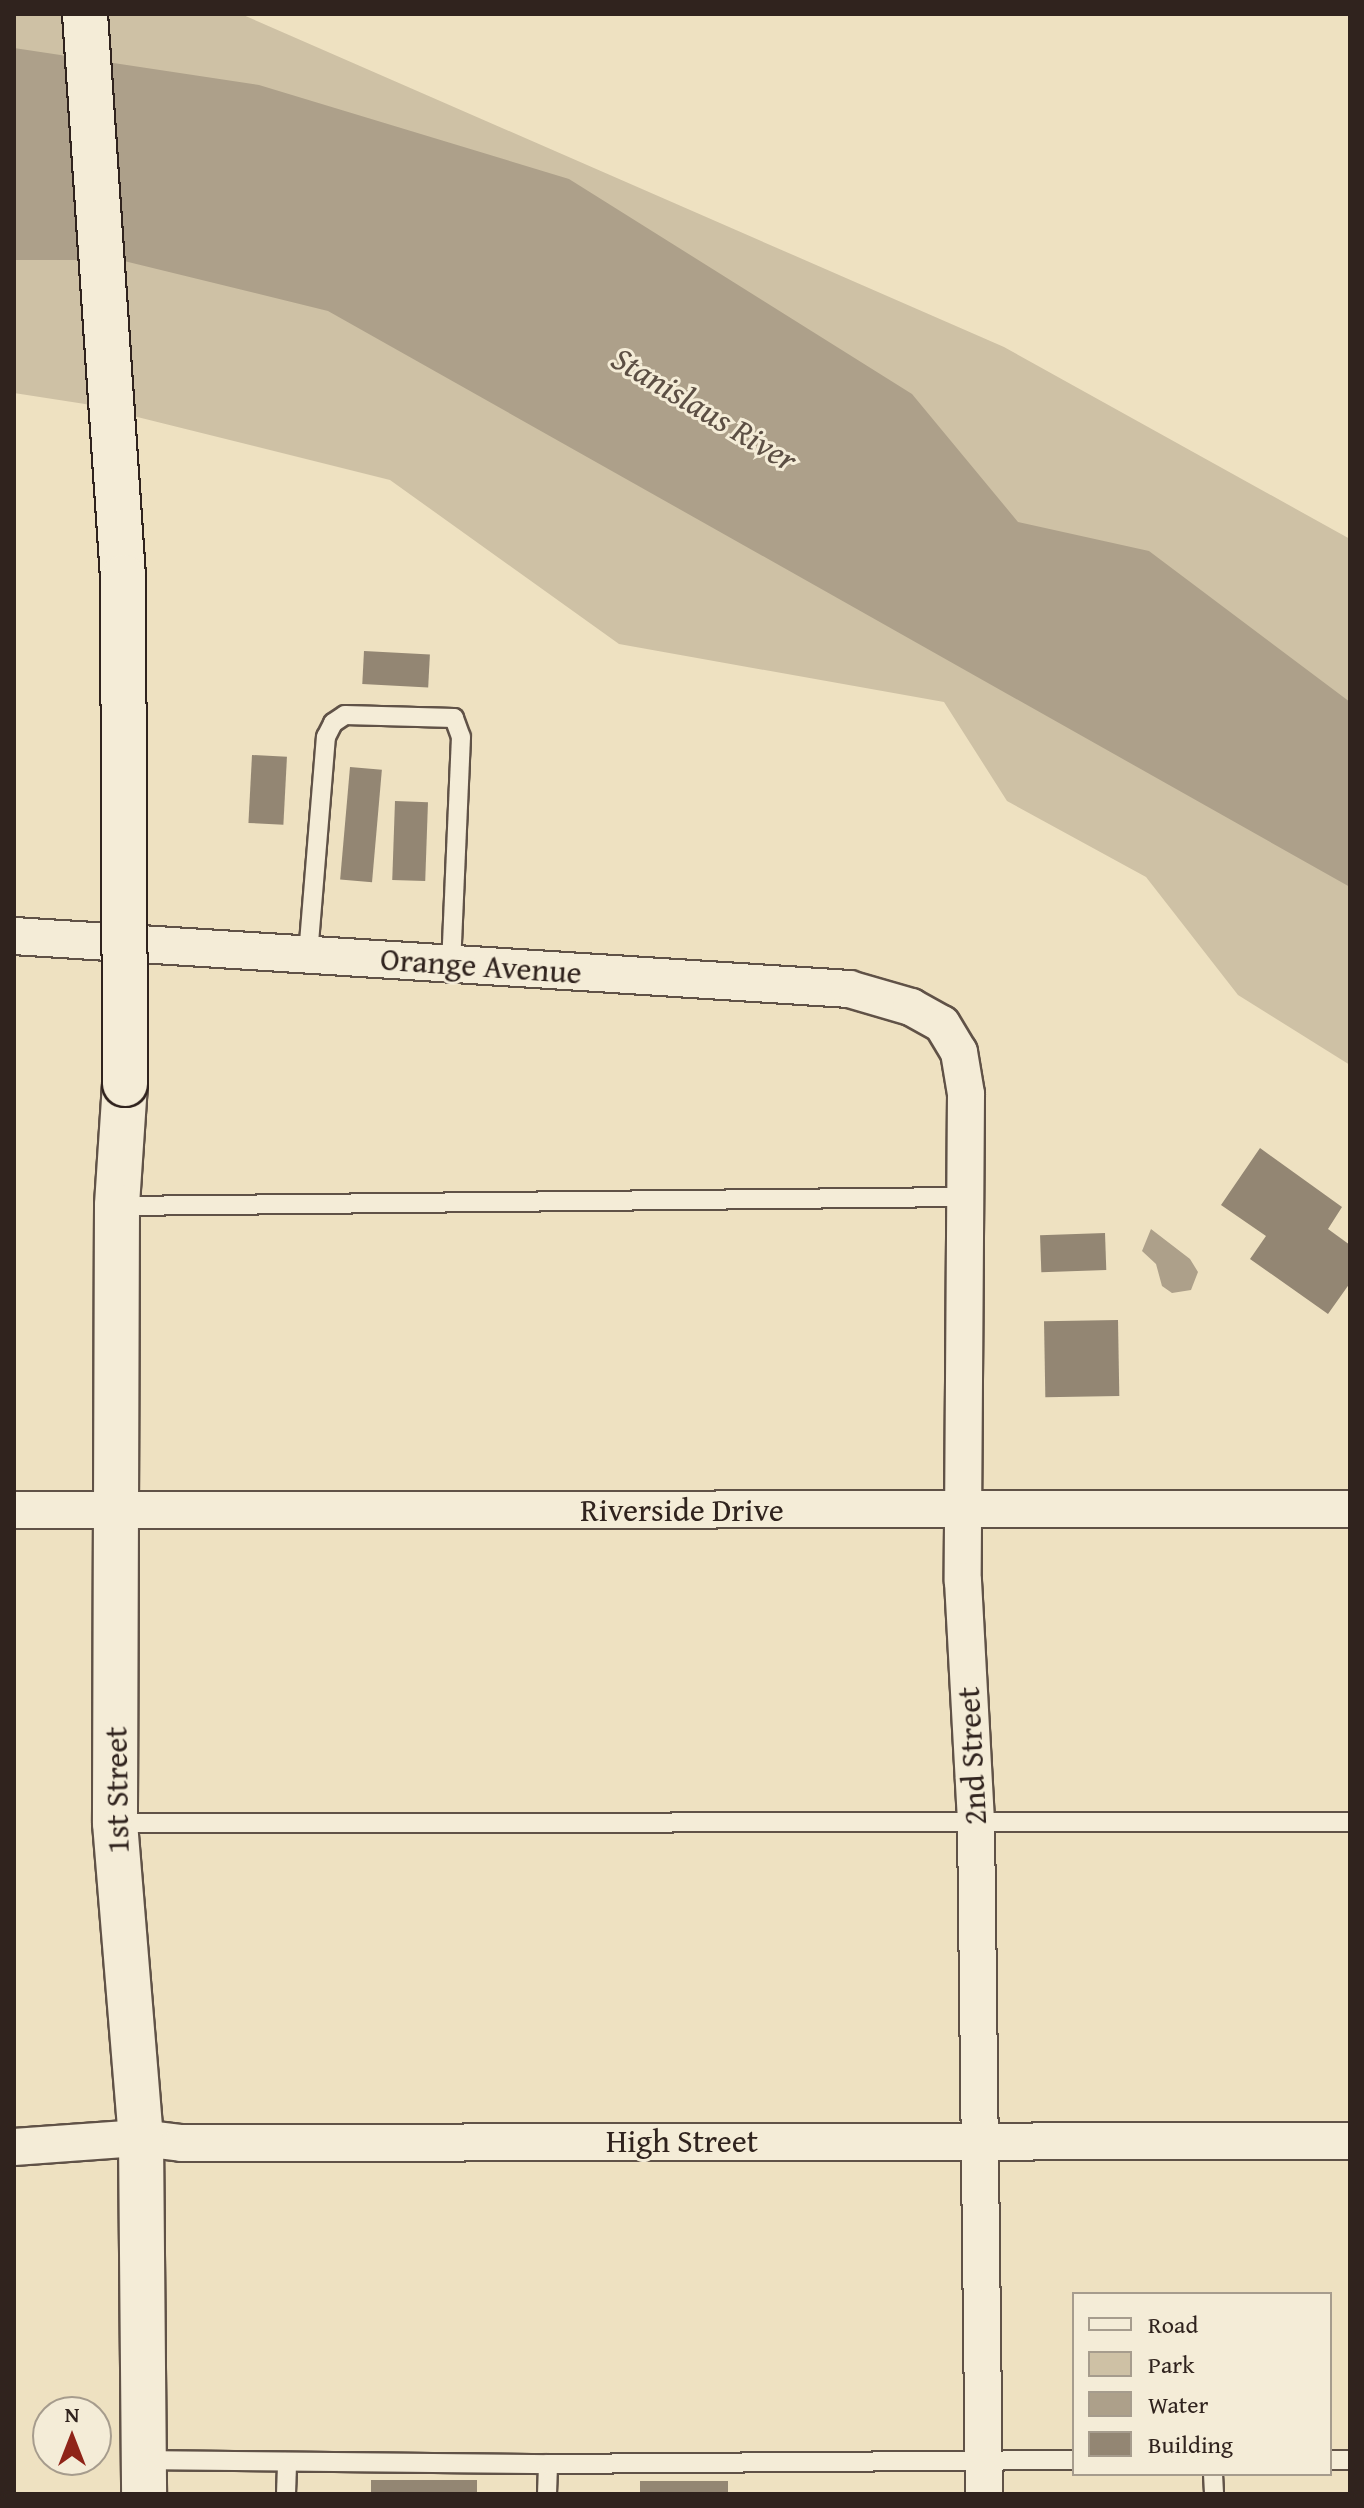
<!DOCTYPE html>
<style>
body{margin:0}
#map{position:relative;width:1364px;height:2508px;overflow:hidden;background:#eee1c1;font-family:"Gentium Book Plus",serif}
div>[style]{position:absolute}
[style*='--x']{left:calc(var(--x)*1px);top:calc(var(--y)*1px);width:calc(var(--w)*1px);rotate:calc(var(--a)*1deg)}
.green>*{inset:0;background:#cec1a5}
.water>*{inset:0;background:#ada08a}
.building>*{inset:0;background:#938673;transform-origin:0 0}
.roads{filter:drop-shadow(2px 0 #605247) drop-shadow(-2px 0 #605247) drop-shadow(0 2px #605247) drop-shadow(0 -2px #605247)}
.service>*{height:18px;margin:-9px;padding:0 9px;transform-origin:9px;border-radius:9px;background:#f4ecd7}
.minor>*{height:36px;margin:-18px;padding:0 18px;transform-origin:18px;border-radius:18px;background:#f4ecd7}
.secondary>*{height:44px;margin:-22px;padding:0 22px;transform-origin:22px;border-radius:22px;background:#f4ecd7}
.bridges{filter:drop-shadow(2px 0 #30231e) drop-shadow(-2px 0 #30231e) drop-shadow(0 2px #30231e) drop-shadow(0 -2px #30231e)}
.secondary-bridge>*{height:44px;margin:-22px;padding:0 22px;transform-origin:22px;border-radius:22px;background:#f4ecd7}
span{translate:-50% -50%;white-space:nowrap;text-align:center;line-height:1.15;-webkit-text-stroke:6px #f4ecd7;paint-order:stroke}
.street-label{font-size:32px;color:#30231e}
.water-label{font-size:34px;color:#5c4f44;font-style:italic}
.frame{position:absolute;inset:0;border:16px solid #30231e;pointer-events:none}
.legend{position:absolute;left:1072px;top:2292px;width:260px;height:184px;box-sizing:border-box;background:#f4ecd7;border:2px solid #a69c8d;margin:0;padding:10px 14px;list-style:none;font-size:24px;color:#30231e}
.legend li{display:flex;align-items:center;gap:16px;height:40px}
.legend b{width:40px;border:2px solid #a69c8d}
.north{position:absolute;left:32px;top:2396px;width:80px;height:80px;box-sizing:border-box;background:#f4ecd7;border:2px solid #a69c8d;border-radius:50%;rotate:0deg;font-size:22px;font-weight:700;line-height:32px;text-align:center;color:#30231e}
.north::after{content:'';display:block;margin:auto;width:28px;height:36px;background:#8f2418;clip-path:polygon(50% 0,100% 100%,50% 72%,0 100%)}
</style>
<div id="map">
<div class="green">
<div style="clip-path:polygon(14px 14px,241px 14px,1004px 347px,1350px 539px,1350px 1065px,1238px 995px,1146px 877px,1007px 801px,944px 702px,619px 644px,390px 480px,85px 404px,14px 393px)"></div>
</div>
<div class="water">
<div style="clip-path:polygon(14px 48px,259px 85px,569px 179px,912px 394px,1018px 522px,1149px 551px,1350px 702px,1350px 887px,328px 311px,120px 260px,14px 260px)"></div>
<div style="clip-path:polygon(1151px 1229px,1190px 1259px,1198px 1272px,1191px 1290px,1172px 1293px,1162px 1286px,1156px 1264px,1142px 1251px)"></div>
</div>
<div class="building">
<div style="left:364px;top:651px;width:66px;height:33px;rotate:3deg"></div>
<div style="left:252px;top:755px;width:35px;height:68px;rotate:3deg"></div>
<div style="left:350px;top:767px;width:32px;height:113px;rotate:5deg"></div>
<div style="left:395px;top:801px;width:33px;height:79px;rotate:2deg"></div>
<div style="clip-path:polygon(1260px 1148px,1342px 1207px,1328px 1229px,1350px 1245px,1350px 1283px,1328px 1314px,1250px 1259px,1266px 1236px,1221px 1205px)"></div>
<div style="left:1105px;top:1233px;width:37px;height:65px;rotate:88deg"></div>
<div style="left:1118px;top:1320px;width:76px;height:74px;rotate:89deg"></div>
<div style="left:477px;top:2480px;width:14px;height:106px;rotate:90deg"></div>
<div style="left:640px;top:2481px;width:88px;height:13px"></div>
</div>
<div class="roads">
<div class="service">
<div style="--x:308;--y:955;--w:219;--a:-85.3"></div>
<div style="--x:326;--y:737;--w:16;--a:-63"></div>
<div style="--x:333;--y:723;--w:14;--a:-34"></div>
<div style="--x:345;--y:715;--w:109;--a:1.6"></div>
<div style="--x:454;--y:718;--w:20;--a:70"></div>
<div style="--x:461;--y:737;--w:226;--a:92.5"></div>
<div style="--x:117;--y:1206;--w:846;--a:-0.61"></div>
<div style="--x:115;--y:1823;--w:1235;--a:-0.05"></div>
<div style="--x:144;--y:2460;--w:404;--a:0.6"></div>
<div style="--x:1330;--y:2460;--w:20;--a:0"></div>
<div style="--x:1213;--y:2474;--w:20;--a:87"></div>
<div style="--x:286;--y:2494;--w:32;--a:-88"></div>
<div style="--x:547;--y:2494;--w:30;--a:-88"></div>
<div style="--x:548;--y:2464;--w:526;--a:-0.44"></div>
</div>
<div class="minor">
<div style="--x:14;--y:936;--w:837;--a:3.63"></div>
<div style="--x:849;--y:989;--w:65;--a:16.2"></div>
<div style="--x:911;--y:1007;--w:35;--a:29"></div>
<div style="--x:942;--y:1024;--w:33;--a:59"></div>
<div style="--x:959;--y:1052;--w:43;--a:80.5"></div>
<div style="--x:966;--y:1094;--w:487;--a:90.4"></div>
<div style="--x:963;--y:1581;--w:242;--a:86.9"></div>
<div style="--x:976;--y:1823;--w:671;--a:89.32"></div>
<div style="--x:14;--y:1510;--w:1336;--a:-0.04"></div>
<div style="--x:14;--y:2147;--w:127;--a:-4.1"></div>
<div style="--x:141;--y:2138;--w:41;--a:7"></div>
<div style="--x:182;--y:2143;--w:1168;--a:-0.1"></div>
</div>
<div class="secondary">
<div style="--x:125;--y:1084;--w:122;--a:93.8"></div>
<div style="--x:117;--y:1206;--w:617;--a:90.19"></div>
<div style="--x:115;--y:1823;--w:316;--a:85.3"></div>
<div style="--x:141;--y:2138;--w:356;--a:89.5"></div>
</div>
</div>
<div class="bridges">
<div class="secondary-bridge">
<div style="--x:85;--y:14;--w:564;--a:86.14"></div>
<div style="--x:123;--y:577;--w:507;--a:89.77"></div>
</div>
</div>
<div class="street-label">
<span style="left:481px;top:966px;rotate:4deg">Orange Avenue</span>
<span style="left:682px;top:1510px">Riverside Drive</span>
<span style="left:972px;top:1756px;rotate:-93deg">2nd Street</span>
<span style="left:117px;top:1790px;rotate:-91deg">1st Street</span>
<span style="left:682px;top:2141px">High Street</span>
</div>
<div class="water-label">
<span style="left:705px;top:408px;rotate:31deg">Stanislaus River</span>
</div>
<div class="frame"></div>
<ul class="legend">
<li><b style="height:10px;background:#f4ecd7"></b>Road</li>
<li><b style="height:22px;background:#cec1a5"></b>Park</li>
<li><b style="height:22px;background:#ada08a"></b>Water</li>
<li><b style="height:22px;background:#938673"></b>Building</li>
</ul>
<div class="north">N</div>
</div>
